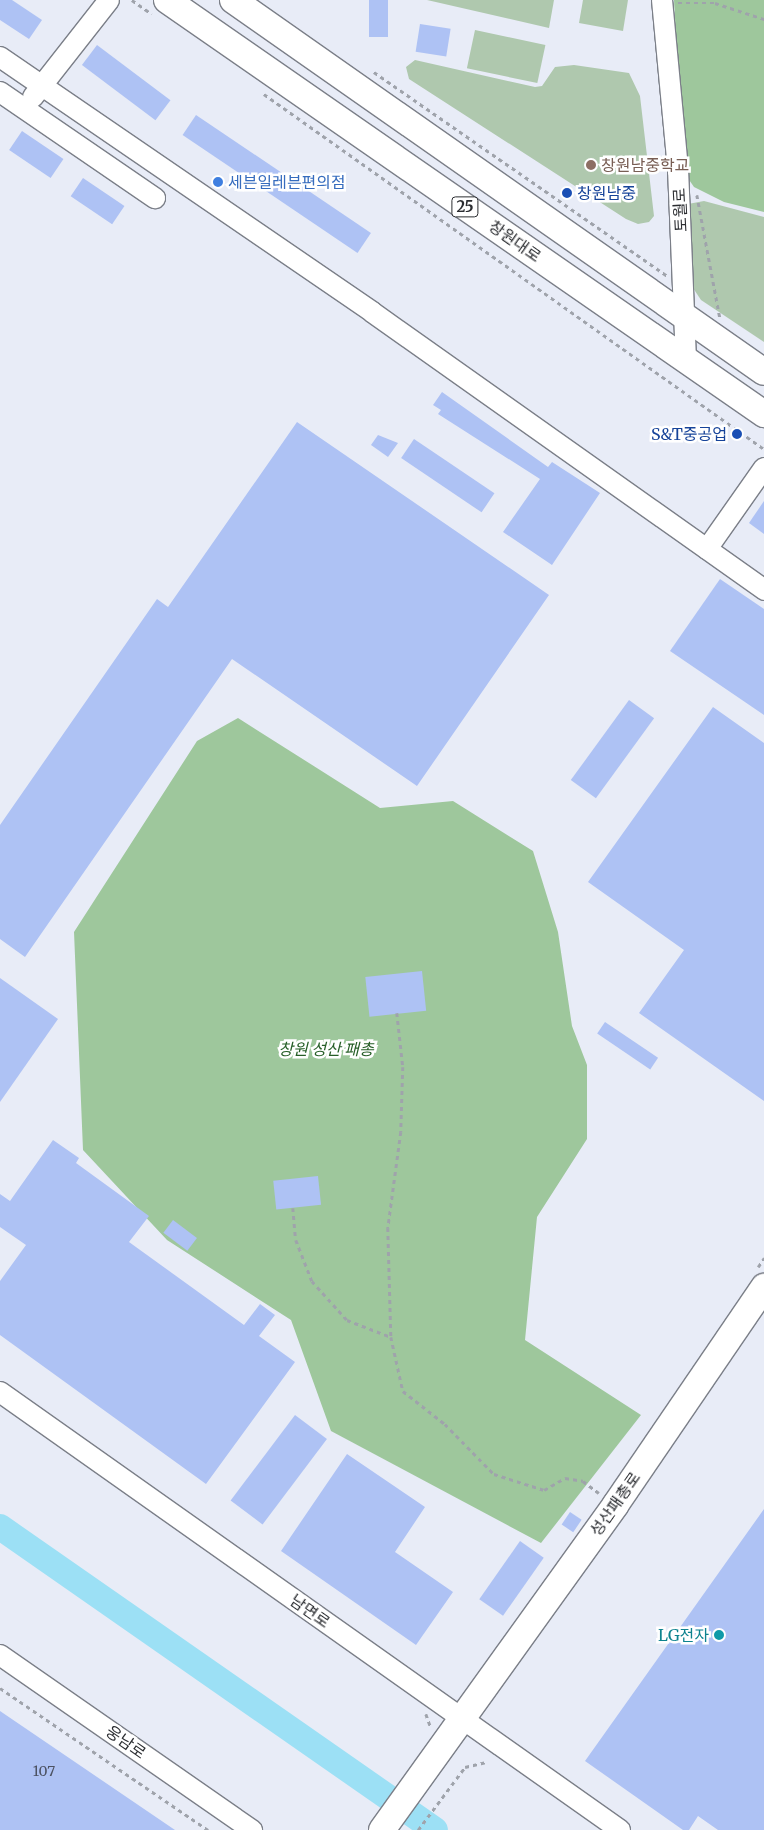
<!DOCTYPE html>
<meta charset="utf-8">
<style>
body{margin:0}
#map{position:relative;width:764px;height:1830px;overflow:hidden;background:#e8ecf7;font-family:Merriweather,"Noto Sans KR",serif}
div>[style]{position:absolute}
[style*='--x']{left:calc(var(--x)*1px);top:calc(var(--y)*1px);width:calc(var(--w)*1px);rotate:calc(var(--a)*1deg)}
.green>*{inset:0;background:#afc8ae;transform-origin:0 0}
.forest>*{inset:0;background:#9ec79c}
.river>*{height:26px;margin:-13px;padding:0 13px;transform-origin:13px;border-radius:13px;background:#9ce0f5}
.building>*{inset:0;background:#aec2f4;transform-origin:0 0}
.path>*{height:2.5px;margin-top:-1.25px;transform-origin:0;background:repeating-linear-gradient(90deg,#9fa3ab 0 4px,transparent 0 8px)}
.roads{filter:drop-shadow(1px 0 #7b7f88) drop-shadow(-1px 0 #7b7f88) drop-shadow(0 1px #7b7f88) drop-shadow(0 -1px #7b7f88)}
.minor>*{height:20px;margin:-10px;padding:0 10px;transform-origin:10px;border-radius:10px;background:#fff}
.major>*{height:26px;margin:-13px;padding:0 13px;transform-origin:13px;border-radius:13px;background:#fff}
.dots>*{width:14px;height:14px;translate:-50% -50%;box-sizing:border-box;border:2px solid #fff;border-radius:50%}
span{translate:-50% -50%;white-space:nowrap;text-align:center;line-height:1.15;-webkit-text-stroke:5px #fff;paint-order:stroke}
.number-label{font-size:14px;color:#4c5262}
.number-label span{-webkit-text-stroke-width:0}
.shield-label span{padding:1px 4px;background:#fff;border:1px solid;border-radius:4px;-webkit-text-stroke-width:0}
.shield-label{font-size:15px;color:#2b2d31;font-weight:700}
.education-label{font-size:16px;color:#785e54}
.left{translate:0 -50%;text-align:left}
.shop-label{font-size:16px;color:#366cbe}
.transit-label{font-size:16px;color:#164399}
.right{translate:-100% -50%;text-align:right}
.street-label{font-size:16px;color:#2b2d31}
.park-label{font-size:16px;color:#265e27;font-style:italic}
.culture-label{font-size:16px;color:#0d838f}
</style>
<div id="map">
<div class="green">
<div style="clip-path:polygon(427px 0,554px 0,549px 28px)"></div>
<div style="clip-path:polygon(583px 0,628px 0,623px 31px,579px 23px)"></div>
<div style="left:475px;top:30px;width:72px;height:39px;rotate:12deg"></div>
<div style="clip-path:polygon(415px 60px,535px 87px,542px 86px,555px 67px,574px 65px,629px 73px,640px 96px,654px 216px,649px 222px,638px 224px,626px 219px,409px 79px,406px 67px)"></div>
<div style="clip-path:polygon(704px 201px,764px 217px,764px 342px,701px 300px,689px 282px,688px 204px)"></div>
</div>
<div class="forest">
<div style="clip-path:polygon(674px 0,764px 0,764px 212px,724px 202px,694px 187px,683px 171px)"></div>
<div style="clip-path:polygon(238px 718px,380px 808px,453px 801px,533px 851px,558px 932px,572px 1026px,587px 1065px,587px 1139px,537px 1217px,525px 1340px,641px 1415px,541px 1543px,331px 1431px,291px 1320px,167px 1240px,83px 1150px,74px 932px,197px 741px)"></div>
</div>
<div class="river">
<div style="--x:0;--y:1527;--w:530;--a:34.86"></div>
</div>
<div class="building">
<div style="clip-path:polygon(0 0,12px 0,42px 20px,29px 39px,0 20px)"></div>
<div style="left:369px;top:0;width:19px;height:37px"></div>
<div style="left:420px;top:24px;width:31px;height:28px;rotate:9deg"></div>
<div style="left:97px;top:45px;width:92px;height:25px;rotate:37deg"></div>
<div style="left:196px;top:115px;width:211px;height:24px;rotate:34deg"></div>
<div style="left:22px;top:131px;width:50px;height:23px;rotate:34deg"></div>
<div style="left:83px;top:178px;width:50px;height:22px;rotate:34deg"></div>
<div style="clip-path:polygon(442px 392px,548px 467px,552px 462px,600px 493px,552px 565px,503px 532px,540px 479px,438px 414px,441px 410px,433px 405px)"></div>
<div style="clip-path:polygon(297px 422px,549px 595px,417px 786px,232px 659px,25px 957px,0 939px,0 825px,157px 599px,168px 607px)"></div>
<div style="clip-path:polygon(378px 435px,398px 443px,388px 457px,371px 445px)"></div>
<div style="left:414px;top:439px;width:97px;height:23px;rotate:34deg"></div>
<div style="clip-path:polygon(764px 501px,764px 534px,749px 523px)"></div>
<div style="clip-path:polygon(720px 579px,764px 609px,764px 715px,670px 651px)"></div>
<div style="left:629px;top:700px;width:31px;height:99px;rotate:36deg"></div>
<div style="clip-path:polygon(713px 707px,764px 743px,764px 1101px,639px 1013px,684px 950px,588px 882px)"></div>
<div style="left:422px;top:971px;width:40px;height:57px;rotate:84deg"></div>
<div style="clip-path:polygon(0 978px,58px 1019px,0 1102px)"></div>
<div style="left:605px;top:1022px;width:64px;height:14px;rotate:34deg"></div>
<div style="clip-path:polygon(53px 1140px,79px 1158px,76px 1163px,149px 1216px,129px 1242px,244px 1325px,260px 1304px,275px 1315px,259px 1336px,295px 1362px,206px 1484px,0 1335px,0 1281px,26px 1245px,0 1227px,0 1194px,10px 1201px)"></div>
<div style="left:318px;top:1176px;width:29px;height:45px;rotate:84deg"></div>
<div style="left:173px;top:1220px;width:30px;height:16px;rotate:37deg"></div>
<div style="left:295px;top:1415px;width:40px;height:107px;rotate:37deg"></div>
<div style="clip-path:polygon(347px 1454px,425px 1507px,395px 1552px,453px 1592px,416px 1645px,281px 1551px)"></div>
<div style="clip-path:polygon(764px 1509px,764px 1830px,718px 1830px,698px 1816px,689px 1830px,683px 1830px,585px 1761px)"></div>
<div style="left:570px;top:1512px;width:14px;height:15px;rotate:34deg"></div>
<div style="left:520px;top:1541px;width:29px;height:71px;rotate:35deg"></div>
<div style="clip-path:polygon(0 1711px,175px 1830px,0 1830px)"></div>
</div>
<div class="path">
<div style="--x:132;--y:0;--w:24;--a:35"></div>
<div style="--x:678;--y:3;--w:37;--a:0"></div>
<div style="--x:715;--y:3;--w:52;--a:18.1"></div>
<div style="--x:374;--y:72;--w:357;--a:34.8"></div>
<div style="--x:264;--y:94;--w:613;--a:35.37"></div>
<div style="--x:697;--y:195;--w:125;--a:79.4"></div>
<div style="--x:397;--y:1013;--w:54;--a:83.7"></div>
<div style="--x:403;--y:1067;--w:65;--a:91.8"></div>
<div style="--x:401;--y:1132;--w:97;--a:97.7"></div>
<div style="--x:388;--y:1228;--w:109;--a:88.4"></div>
<div style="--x:391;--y:1337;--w:55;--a:77.5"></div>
<div style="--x:403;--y:1391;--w:53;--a:38.2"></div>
<div style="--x:445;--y:1424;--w:70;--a:45.6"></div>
<div style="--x:494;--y:1474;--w:52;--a:17.7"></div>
<div style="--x:544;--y:1490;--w:24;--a:-30"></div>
<div style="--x:565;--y:1478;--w:18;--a:9"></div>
<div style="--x:583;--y:1481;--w:20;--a:37"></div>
<div style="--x:293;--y:1208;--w:32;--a:85"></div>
<div style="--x:296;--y:1240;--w:44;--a:68.7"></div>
<div style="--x:312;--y:1281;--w:52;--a:48.1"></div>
<div style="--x:347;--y:1320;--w:47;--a:21.1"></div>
<div style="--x:758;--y:1267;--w:11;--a:-56"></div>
<div style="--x:0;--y:1688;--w:252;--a:34.3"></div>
<div style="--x:426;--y:1714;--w:15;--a:70"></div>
<div style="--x:418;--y:1830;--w:79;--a:-53.3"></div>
<div style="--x:465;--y:1767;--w:23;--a:-13"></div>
</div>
<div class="roads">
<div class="minor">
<div style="--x:662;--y:0;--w:170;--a:84.6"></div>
<div style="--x:678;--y:169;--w:192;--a:87.6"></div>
<div style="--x:0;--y:57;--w:451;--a:34.4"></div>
<div style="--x:372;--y:312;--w:481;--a:35.3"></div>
<div style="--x:0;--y:92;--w:188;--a:34.4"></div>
<div style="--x:33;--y:97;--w:123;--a:-51.9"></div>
<div style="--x:707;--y:549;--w:99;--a:-54.9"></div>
<div style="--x:0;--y:1392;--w:759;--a:35.24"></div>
<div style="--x:0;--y:1655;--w:307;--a:34.8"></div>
</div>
<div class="major">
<div style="--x:167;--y:0;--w:727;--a:34.74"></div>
<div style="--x:233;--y:0;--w:648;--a:35.01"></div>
<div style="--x:382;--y:1830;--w:401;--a:-54.3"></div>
<div style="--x:616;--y:1504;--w:263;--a:-55.7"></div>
</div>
</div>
<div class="dots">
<div style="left:591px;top:165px;background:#8d6e63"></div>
<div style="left:218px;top:182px;background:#3f7fe0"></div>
<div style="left:567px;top:193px;background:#1a4fb4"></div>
<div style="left:737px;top:434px;background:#1a4fb4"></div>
<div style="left:719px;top:1635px;background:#0f9aa8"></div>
</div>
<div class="number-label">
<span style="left:44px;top:1771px">107</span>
</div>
<div class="shield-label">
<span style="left:465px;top:207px">25</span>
</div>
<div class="education-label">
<span class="left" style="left:601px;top:165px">창원남중학교</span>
</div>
<div class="shop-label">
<span class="left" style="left:228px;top:182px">세븐일레븐편의점</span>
</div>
<div class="transit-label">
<span class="left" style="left:577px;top:193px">창원남중</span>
<span class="right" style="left:727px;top:434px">S&amp;T중공업</span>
</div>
<div class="street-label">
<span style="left:680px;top:210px;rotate:-93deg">토월로</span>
<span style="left:515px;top:241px;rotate:35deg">창원대로</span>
<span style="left:615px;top:1504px;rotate:-55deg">성산패총로</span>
<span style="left:310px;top:1611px;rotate:35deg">남면로</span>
<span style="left:126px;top:1742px;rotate:35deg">웅남로</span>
</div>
<div class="park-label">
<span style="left:326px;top:1049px">창원 성산 패총</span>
</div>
<div class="culture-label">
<span class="right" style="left:709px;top:1635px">LG전자</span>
</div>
</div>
